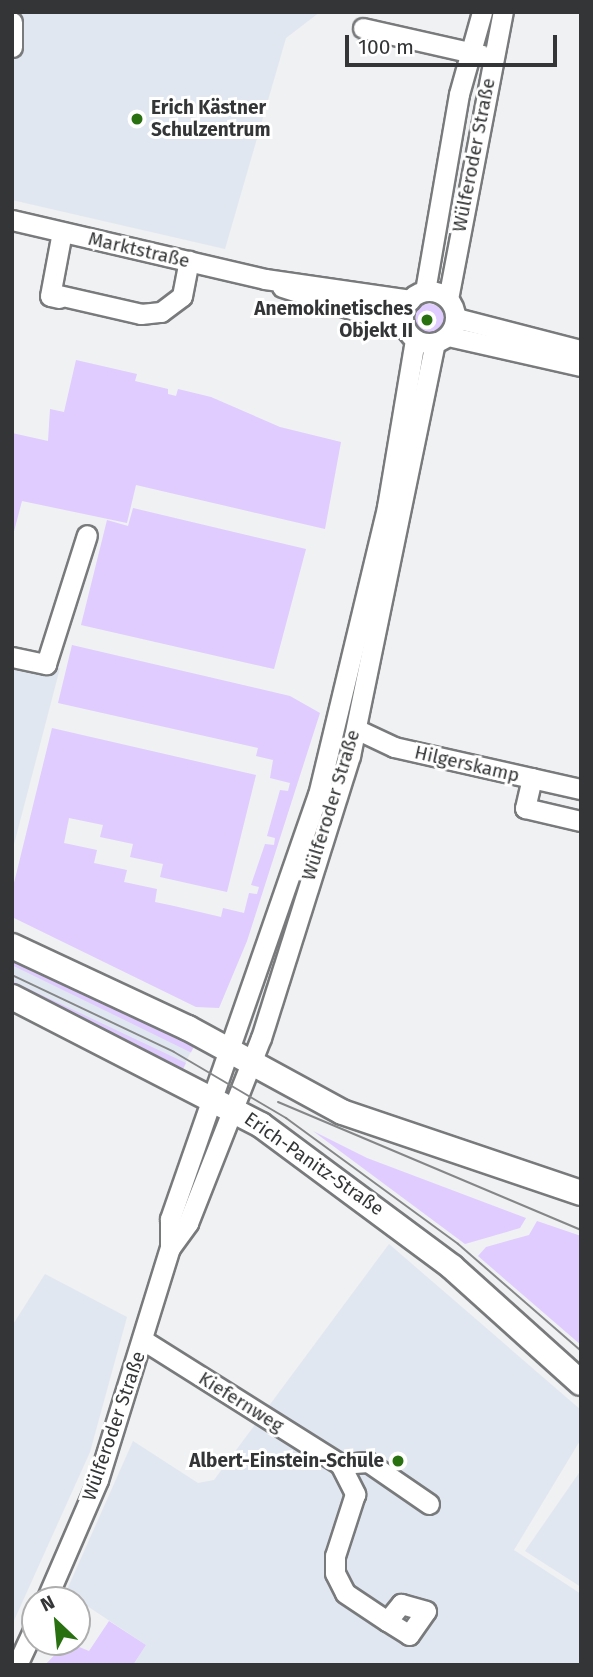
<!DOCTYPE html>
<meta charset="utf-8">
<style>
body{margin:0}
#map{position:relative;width:593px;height:1677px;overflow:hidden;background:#eff1f3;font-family:"Fira Sans",sans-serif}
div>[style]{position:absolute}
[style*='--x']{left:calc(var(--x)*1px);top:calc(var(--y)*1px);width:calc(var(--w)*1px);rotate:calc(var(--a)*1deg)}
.built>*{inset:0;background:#e1e7f0;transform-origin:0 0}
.green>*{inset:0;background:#e0ccfe;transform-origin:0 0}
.round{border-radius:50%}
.roads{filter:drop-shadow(2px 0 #787a7c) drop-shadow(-2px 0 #787a7c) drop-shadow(0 2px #787a7c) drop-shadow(0 -2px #787a7c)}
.minor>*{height:19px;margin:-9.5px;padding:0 9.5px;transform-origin:9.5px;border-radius:9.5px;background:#fff}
.minor>.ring{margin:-9.5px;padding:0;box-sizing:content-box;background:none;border:19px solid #fff;border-radius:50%}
.major>*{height:24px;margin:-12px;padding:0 12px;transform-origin:12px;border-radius:12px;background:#fff}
.tram>*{height:2px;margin:-1px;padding:0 1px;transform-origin:1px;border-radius:1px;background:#848687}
.dots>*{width:19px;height:19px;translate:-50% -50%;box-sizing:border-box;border:4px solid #fff;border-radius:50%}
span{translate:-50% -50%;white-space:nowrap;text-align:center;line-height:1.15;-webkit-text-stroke:6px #fff;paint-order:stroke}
.poi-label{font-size:19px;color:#343536;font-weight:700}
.left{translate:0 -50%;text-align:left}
.right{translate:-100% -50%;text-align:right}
.street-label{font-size:19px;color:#343536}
.frame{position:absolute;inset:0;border:14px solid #343536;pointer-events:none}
.north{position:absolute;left:21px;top:1586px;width:70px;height:70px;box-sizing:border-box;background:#fff;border:2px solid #aeaeaf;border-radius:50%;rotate:334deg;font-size:19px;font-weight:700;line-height:28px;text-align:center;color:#343536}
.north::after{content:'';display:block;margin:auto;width:24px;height:32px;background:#287010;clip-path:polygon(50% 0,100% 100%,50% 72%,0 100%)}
.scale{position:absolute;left:345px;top:35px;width:212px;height:32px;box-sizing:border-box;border:4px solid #343536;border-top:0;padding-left:9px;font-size:21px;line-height:24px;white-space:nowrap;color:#343536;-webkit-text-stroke:5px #fff;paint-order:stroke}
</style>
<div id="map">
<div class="built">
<div style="clip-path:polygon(12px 12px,320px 12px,286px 38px,225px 249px,12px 200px)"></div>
<div style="clip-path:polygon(12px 657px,60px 668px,12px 852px)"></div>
<div style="left:12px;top:964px;width:199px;height:17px;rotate:25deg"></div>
<div style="clip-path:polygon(389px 1244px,581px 1410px,581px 1439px,514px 1550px,581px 1594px,581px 1665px,133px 1665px,146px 1645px,66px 1592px,133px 1441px,198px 1483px,214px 1480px)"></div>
<div style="clip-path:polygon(45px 1274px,127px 1317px,90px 1452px,12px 1625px,12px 1326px)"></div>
<div style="clip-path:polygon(581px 1470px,581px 1587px,525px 1551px)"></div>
</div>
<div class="green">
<div class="round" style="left:414px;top:304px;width:30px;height:30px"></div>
<div style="clip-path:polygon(76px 360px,137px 374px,135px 381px,168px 389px,168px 394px,176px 396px,178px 389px,211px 397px,280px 427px,341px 442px,325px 529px,136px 485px,127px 523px,22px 501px,12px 539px,12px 433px,48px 441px,50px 409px,64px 412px)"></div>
<div style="clip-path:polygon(133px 508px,306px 549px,274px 669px,81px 625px,107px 520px,128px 526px)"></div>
<div style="clip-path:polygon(72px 645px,290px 696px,320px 713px,247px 941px,219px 1008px,196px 1007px,12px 917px,14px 883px,52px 728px,256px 775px,227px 892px,160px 877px,163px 864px,130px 857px,133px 844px,100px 837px,103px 825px,69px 818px,64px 843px,97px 850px,94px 863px,127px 870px,124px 882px,157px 889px,155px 902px,174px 906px,221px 917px,223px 908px,244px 913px,249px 893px,257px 894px,259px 887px,251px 885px,265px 844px,274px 845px,275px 838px,267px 836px,280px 790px,288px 791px,290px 783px,270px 778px,273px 760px,256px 756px,258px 748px,58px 703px)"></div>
<div style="left:12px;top:954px;width:204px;height:10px;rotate:26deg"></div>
<div style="clip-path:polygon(12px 981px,186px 1063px,183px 1069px,12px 990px)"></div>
<div style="clip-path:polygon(313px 1131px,367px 1158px,526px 1218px,520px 1228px,465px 1244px)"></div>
<div style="clip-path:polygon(537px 1221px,581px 1236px,581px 1345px,478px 1256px,486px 1247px,529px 1235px)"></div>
<div style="clip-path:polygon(109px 1621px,146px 1645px,133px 1665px,45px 1665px,67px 1642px,89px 1651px)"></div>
</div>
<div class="roads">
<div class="minor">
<div style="--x:12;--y:22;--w:25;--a:90"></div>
<div style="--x:363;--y:28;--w:122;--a:12.8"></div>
<div style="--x:12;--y:220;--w:260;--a:13.1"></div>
<div style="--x:265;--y:279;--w:147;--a:8.2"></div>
<div style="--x:282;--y:287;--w:128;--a:17.7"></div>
<div class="ring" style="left:403px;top:291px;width:33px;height:33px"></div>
<div style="--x:425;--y:291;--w:200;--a:-80.2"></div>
<div style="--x:459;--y:94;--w:85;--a:-74.3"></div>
<div style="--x:54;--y:294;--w:89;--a:12.9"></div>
<div style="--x:141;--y:314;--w:20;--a:-6"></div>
<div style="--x:161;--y:312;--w:26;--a:-37"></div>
<div style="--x:182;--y:296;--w:36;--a:-79"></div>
<div style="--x:59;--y:298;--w:9;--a:-167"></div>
<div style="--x:50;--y:296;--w:65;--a:-79.4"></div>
<div style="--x:448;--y:299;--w:292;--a:-79.2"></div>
<div style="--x:456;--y:318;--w:129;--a:14.4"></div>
<div style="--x:448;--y:336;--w:136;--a:12.7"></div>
<div style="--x:12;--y:657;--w:35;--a:12"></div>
<div style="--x:46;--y:664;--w:135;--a:-72.4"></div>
<div style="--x:356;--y:729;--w:42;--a:25.3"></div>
<div style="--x:394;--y:747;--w:192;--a:12.7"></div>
<div style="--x:532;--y:778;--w:31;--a:103"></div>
<div style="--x:525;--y:808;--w:57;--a:13.1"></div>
<div style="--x:170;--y:1248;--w:31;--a:-54"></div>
<div style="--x:188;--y:1223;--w:199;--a:-68.5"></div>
<div style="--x:261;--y:1038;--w:296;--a:-72.5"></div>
<div style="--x:350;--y:756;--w:422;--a:-78.4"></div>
<div style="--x:143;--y:1340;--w:233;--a:32.2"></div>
<div style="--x:340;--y:1464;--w:34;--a:63"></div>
<div style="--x:355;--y:1494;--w:65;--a:107.9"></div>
<div style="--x:335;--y:1556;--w:17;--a:90"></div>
<div style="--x:335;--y:1573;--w:22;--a:63"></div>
<div style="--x:345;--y:1593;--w:50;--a:33.7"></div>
<div style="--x:387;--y:1621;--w:26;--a:32"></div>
<div style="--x:409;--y:1635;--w:29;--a:-55"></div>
<div style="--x:426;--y:1611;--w:26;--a:-164"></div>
<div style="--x:401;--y:1604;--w:22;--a:129"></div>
<div style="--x:340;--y:1464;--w:28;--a:-4"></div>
<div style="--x:368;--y:1462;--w:74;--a:34.5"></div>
<div style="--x:46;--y:1600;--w:131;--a:-66.6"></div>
<div style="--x:98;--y:1480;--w:243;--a:-72.8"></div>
<div style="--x:170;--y:1248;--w:29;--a:-90"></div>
<div style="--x:170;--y:1219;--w:449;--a:-70.8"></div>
<div style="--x:318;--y:795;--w:296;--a:-76.5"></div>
<div style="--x:387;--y:507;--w:169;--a:-80.5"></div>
<div style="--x:17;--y:1665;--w:43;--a:-65.2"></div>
</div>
<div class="major">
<div style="--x:12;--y:946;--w:194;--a:25"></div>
<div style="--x:188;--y:1028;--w:175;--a:28.6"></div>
<div style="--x:342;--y:1112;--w:252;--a:18.7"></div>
<div style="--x:12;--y:997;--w:280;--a:27.2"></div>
<div style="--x:261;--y:1125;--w:238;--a:36.6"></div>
<div style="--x:452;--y:1267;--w:173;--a:42"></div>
</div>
</div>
<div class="tram">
<div style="--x:12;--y:975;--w:179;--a:25.4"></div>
<div style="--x:174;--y:1052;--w:130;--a:30.5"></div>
<div style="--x:286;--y:1118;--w:213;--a:36.2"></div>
<div style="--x:458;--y:1244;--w:163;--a:41"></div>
<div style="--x:278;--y:1102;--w:329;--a:22.9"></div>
</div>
<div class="dots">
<div style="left:137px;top:119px;background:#287010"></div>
<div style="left:427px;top:320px;background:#287010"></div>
<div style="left:398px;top:1461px;background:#287010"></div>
</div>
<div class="poi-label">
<span class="left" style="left:151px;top:119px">Erich Kästner<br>Schulzentrum</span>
<span class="right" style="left:413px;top:320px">Anemokinetisches<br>Objekt II</span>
<span class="right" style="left:384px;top:1461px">Albert-Einstein-Schule</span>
</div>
<div class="street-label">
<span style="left:474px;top:155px;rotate:-79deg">Wülferoder Straße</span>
<span style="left:139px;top:250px;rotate:13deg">Marktstraße</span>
<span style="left:467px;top:764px;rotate:13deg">Hilgerskamp</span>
<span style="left:331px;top:805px;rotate:-73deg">Wülferoder Straße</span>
<span style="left:314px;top:1164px;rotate:35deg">Erich-Panitz-Straße</span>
<span style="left:241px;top:1402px;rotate:32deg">Kiefernweg</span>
<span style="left:114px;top:1426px;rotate:-71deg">Wülferoder Straße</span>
</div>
<div class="frame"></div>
<div class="north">N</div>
<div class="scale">100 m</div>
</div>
